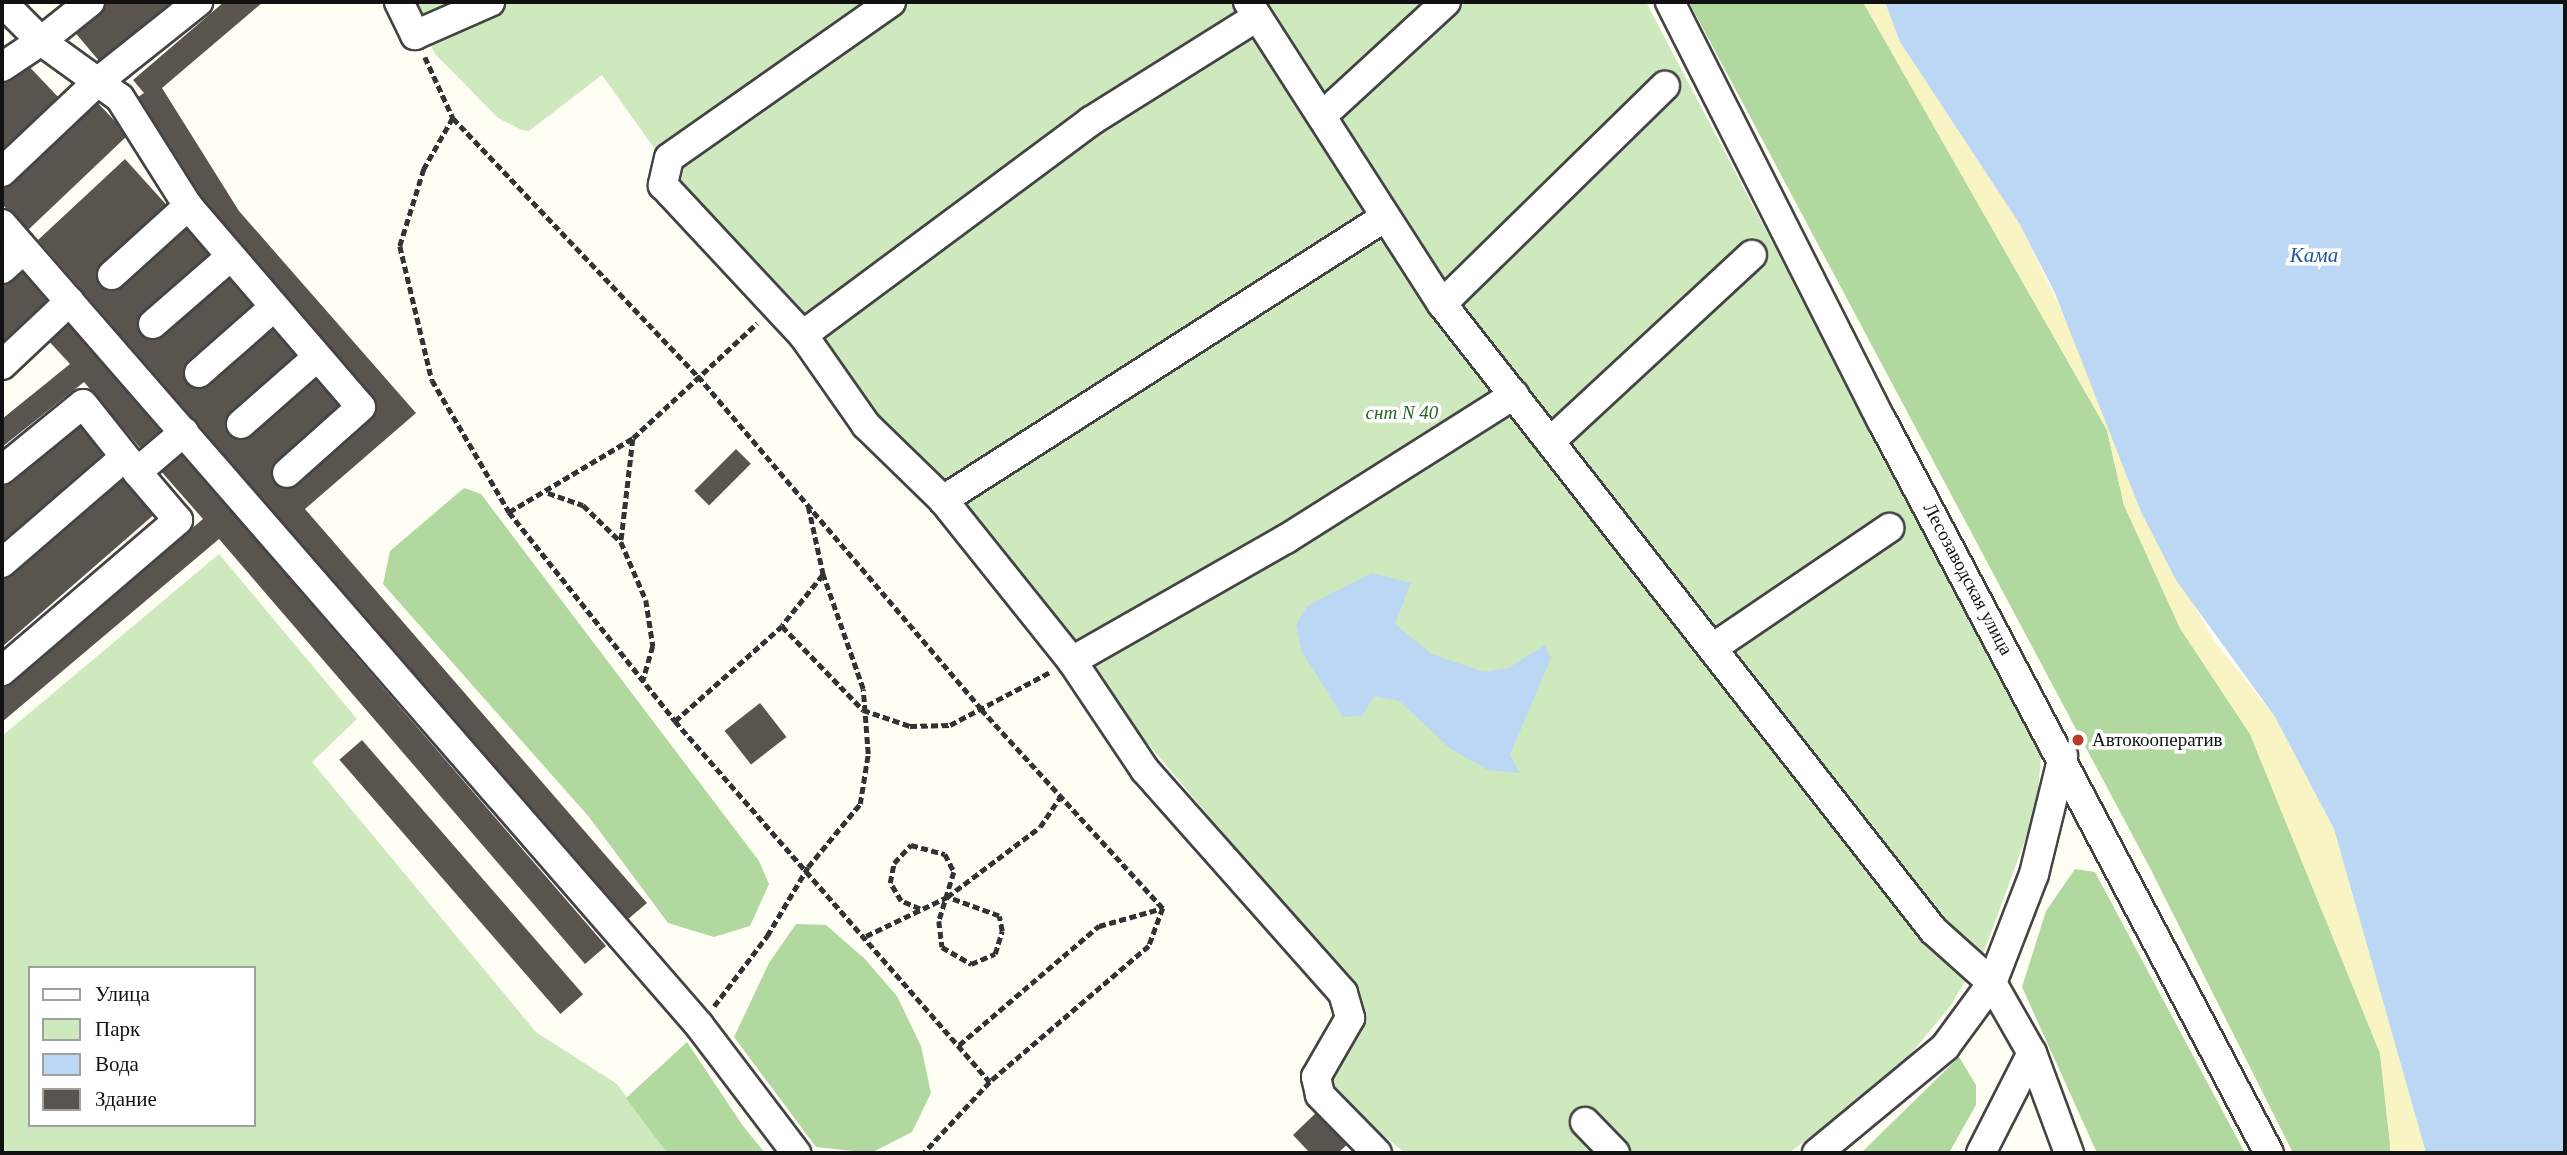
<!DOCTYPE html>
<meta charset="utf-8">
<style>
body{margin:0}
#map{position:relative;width:2567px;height:1155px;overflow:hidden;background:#fffef5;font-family:"Times New Roman",serif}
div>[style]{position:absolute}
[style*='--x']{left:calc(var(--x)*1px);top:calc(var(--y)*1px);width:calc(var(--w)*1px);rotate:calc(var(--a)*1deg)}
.green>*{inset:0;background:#cfe9bf}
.forest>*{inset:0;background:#b1d99f}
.sand>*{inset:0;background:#f8f4c3}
.water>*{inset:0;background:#bcd7f4}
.building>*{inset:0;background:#59544d;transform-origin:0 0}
.path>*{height:4.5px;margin-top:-2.25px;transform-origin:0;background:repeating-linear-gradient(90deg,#333 0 7px,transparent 0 10.5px)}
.roads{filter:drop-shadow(2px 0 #444) drop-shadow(-2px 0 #444) drop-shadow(0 2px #444) drop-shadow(0 -2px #444)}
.minor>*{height:28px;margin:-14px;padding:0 14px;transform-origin:14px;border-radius:14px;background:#fff}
.dots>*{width:19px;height:19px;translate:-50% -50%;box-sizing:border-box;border:4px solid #fff;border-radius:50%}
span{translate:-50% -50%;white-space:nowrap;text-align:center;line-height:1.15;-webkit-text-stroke:7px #fff;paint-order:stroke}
.park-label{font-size:19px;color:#276723;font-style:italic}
.street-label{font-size:19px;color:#111}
.poi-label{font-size:19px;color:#111}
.left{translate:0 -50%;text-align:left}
.water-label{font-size:21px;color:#1e559f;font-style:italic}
.frame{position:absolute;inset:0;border:4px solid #111;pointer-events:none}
.legend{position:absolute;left:28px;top:966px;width:228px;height:161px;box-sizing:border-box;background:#fff;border:2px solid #a0a0a0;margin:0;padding:9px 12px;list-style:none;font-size:21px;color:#111}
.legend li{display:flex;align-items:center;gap:14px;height:35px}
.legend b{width:35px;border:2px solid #a0a0a0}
</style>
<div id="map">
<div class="green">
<div style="clip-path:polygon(408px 2px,1646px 2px,2041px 754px,2037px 808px,1985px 949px,1951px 1005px,1897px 1071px,1789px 1153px,1405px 1153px,1340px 1100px,1327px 1081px,1349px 983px,689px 197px,602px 75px,529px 131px,522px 130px,498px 118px,435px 54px)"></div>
<div style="clip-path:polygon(evenodd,219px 554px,357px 719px,312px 762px,536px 1032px,617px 1084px,667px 1153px,2px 1153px,2px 736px,219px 554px,30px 968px,254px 968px,254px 1125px,30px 1125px,30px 968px)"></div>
</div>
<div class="forest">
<div style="clip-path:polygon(1689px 2px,1863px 2px,2107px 430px,2124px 505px,2180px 628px,2250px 734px,2380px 1053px,2391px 1153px,2293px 1153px,2151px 870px)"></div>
<div style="clip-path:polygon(464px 488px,481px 494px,759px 861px,769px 884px,750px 926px,714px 937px,668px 923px,589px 817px,383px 584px,390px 551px)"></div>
<div style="clip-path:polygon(2075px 869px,2095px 872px,2245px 1153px,2097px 1153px,2022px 987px,2046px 911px)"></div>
<div style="clip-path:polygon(796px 924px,826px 925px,865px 959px,897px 996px,921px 1046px,931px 1093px,912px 1132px,871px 1153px,816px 1147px,734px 1037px,769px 963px)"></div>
<div style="clip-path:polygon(687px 1042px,743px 1126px,765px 1153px,667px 1153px,626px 1098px)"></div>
<div style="clip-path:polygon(1959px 1057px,1976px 1085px,1976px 1105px,1949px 1153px,1861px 1153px)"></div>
</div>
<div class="sand">
<div style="clip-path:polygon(1863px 2px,1885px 2px,1900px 42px,2019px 223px,2081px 351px,2141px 512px,2215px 642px,2275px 717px,2334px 829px,2426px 1153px,2391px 1153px,2380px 1053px,2250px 734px,2180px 628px,2124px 505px,2107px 430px)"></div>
</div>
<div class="water">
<div style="clip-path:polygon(1885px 2px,2565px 2px,2565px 1153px,2426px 1153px,2334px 829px,2275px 717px,2176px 580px,2141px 512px,2054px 291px,2019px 223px,1900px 42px)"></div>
<div style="clip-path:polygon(1372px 573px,1411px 583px,1395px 624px,1432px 654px,1484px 672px,1508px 668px,1545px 645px,1551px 658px,1510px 755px,1520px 773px,1488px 770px,1451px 749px,1399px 701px,1374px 696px,1362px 716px,1343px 717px,1302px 652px,1296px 625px,1307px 606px)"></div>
</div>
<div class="building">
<div style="clip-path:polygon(107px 2px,182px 2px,105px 68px,73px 30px)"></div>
<div style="clip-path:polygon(224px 2px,263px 2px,162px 88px,239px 211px,416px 413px,305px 509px,647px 903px,627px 920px,38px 240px,125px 159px,257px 305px,184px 368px,200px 387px,274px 322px,343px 407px,272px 471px,286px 487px,377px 410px,217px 227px,135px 99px,144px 93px,133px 80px)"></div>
<div style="clip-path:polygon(23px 60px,59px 98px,2px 152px,2px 80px)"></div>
<div style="clip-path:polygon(96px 101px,128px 135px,27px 231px,2px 204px,2px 190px)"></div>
<div style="clip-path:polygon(19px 265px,53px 301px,2px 350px,2px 281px)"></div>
<div style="clip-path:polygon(65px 319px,161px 431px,141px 449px,84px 382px,2px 447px,2px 419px,70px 364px,45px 337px)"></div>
<div style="clip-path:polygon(78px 420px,109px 458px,2px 545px,2px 482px)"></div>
<div style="left:736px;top:449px;width:21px;height:59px;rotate:45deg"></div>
<div style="clip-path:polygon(179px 451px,606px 946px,585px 964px,219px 539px,2px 722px,2px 688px,203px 519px,159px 469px)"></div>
<div style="clip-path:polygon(124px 473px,157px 512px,2px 647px,2px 578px)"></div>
<div style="left:760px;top:703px;width:43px;height:45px;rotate:52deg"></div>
<div style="left:362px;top:740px;width:337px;height:30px;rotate:49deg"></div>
<div style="clip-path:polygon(1321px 1108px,1351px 1141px,1338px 1153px,1310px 1153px,1293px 1135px)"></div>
</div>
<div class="path">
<div style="--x:425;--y:57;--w:67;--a:65.3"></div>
<div style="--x:453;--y:118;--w:356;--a:46.5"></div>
<div style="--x:698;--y:376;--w:437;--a:49.6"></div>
<div style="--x:981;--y:709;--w:270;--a:47.6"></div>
<div style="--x:1163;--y:908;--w:40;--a:110.2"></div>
<div style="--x:1149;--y:946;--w:209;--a:139.5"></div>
<div style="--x:990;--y:1082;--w:97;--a:132.9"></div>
<div style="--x:453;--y:118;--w:59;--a:119.6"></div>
<div style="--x:424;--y:169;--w:81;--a:107.3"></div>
<div style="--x:400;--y:246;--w:138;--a:76.6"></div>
<div style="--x:432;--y:380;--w:153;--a:59.7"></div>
<div style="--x:509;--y:512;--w:267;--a:51.5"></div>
<div style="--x:675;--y:721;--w:479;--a:48.9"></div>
<div style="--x:633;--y:439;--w:104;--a:96.6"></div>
<div style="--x:621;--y:542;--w:63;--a:66.7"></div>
<div style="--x:646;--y:600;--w:47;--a:81.3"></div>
<div style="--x:653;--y:646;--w:35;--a:106"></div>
<div style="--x:548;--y:493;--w:37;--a:19"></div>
<div style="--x:583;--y:505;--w:53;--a:44.2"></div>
<div style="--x:509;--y:512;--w:144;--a:-30.8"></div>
<div style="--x:633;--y:438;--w:169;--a:-42.8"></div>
<div style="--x:823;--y:575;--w:65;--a:128.8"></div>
<div style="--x:782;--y:626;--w:117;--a:46"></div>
<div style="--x:863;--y:710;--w:50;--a:18.8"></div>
<div style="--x:910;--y:726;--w:40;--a:-1.4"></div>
<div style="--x:950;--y:725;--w:115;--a:-27.9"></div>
<div style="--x:675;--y:721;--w:143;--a:-41.6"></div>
<div style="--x:920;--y:909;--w:21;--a:-157"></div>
<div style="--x:901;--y:901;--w:21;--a:-121"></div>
<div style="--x:890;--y:883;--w:20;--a:-79"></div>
<div style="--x:894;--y:863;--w:25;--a:-47"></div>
<div style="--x:911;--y:845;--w:35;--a:15"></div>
<div style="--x:945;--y:854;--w:20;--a:63"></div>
<div style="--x:954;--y:872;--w:51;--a:107"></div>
<div style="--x:939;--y:921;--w:26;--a:83"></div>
<div style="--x:942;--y:947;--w:34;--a:30"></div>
<div style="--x:971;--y:964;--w:26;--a:-23"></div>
<div style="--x:995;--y:954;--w:24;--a:-73"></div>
<div style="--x:1002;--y:931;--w:15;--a:-101"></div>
<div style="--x:999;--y:916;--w:55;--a:-159.9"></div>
<div style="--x:866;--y:936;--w:90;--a:-25.7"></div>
<div style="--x:947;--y:897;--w:116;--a:-37"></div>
<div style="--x:1040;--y:827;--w:37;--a:-56"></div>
<div style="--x:714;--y:1006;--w:88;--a:-52.9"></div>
<div style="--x:767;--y:936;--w:80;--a:-59.3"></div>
<div style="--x:808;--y:867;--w:82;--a:-50.5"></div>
<div style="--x:860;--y:804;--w:51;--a:-80.9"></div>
<div style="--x:868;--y:754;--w:65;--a:-94.4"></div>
<div style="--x:863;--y:689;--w:121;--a:-109.3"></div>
<div style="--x:823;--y:575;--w:71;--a:-102.3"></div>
<div style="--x:959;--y:1045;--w:184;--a:-40.4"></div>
<div style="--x:1099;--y:926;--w:66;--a:-15.7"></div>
</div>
<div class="roads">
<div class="minor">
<div style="--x:2;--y:2;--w:55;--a:45"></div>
<div style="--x:41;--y:41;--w:47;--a:146.3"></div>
<div style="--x:90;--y:2;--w:63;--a:141.5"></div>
<div style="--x:41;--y:41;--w:97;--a:35.8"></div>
<div style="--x:120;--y:98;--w:128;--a:57.8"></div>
<div style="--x:188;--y:206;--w:265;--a:49.3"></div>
<div style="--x:361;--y:407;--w:99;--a:138.3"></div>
<div style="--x:399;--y:2;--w:37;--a:64"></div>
<div style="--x:415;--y:35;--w:82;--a:-23.7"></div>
<div style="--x:891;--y:2;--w:271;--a:144.9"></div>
<div style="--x:669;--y:158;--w:28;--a:103"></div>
<div style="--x:663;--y:185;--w:205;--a:47"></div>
<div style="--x:803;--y:335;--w:110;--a:55"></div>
<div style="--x:866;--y:425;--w:107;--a:44.2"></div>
<div style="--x:943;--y:500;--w:206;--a:51.3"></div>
<div style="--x:1072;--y:661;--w:131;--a:56.2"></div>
<div style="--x:1145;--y:770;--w:298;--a:48.4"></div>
<div style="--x:1343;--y:993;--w:26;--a:74"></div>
<div style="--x:1350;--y:1018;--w:68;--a:120"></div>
<div style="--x:1316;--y:1077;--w:18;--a:77"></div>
<div style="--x:1320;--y:1095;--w:81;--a:45.5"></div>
<div style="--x:1248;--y:2;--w:359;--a:57.3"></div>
<div style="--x:1442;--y:304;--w:796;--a:51.89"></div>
<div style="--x:1933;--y:930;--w:79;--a:41.9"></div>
<div style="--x:1992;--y:983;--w:81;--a:60.3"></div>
<div style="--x:2032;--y:1053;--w:107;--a:69.7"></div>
<div style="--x:1670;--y:2;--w:470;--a:63.2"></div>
<div style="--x:1882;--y:421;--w:828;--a:62.14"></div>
<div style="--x:1323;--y:115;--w:167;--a:-42.6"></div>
<div style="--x:2;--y:172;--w:128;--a:-43.4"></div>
<div style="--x:95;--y:84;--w:132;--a:-38.5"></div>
<div style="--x:2;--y:224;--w:1062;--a:48.97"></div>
<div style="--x:699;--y:1025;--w:161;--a:52.8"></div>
<div style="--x:2;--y:269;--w:28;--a:-42"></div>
<div style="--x:112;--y:275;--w:103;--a:-42.2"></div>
<div style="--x:1442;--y:304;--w:312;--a:-44.4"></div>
<div style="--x:153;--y:324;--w:102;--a:-41"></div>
<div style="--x:803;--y:335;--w:359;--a:-36.6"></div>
<div style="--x:1091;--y:121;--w:196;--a:-32.1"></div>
<div style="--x:2;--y:365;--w:93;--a:-43.3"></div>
<div style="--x:199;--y:373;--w:98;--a:-41.3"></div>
<div style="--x:241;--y:424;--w:100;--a:-41.3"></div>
<div style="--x:1553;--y:439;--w:271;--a:-42.8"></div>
<div style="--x:2;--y:470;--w:104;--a:-39.2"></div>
<div style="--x:83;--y:404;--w:87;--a:51.5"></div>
<div style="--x:137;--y:472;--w:62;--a:-40.4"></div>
<div style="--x:943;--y:500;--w:521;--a:-32.62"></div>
<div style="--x:2;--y:563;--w:162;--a:-40.8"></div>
<div style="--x:1714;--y:647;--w:212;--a:-34.2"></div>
<div style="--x:1072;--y:661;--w:246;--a:-29.7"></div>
<div style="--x:1286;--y:539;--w:270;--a:-32.3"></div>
<div style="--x:2;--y:671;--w:232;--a:-40.6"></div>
<div style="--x:178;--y:520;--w:63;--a:-130.5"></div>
<div style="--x:1585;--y:1122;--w:43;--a:45.9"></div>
<div style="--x:1817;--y:1153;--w:166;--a:-39.6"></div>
<div style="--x:1945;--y:1047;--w:79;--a:-53.7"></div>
<div style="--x:1992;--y:983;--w:117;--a:-68.9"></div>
<div style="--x:2034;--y:874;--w:122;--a:-76.2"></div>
<div style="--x:1981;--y:1153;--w:112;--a:-63"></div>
</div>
</div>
<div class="dots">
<div style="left:2078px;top:740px;background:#bc3a2d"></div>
</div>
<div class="park-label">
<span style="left:1402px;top:413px">снт N 40</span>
</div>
<div class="street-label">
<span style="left:1968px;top:579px;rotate:62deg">Лесозаводская улица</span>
</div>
<div class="poi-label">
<span class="left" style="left:2092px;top:740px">Автокооператив</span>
</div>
<div class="water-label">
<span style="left:2314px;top:255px">Кама</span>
</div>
<div class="frame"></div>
<ul class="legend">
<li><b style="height:9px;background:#fff"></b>Улица</li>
<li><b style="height:19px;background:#cfe9bf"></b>Парк</li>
<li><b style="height:19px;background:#bcd7f4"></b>Вода</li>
<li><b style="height:19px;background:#59544d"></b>Здание</li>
</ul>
</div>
